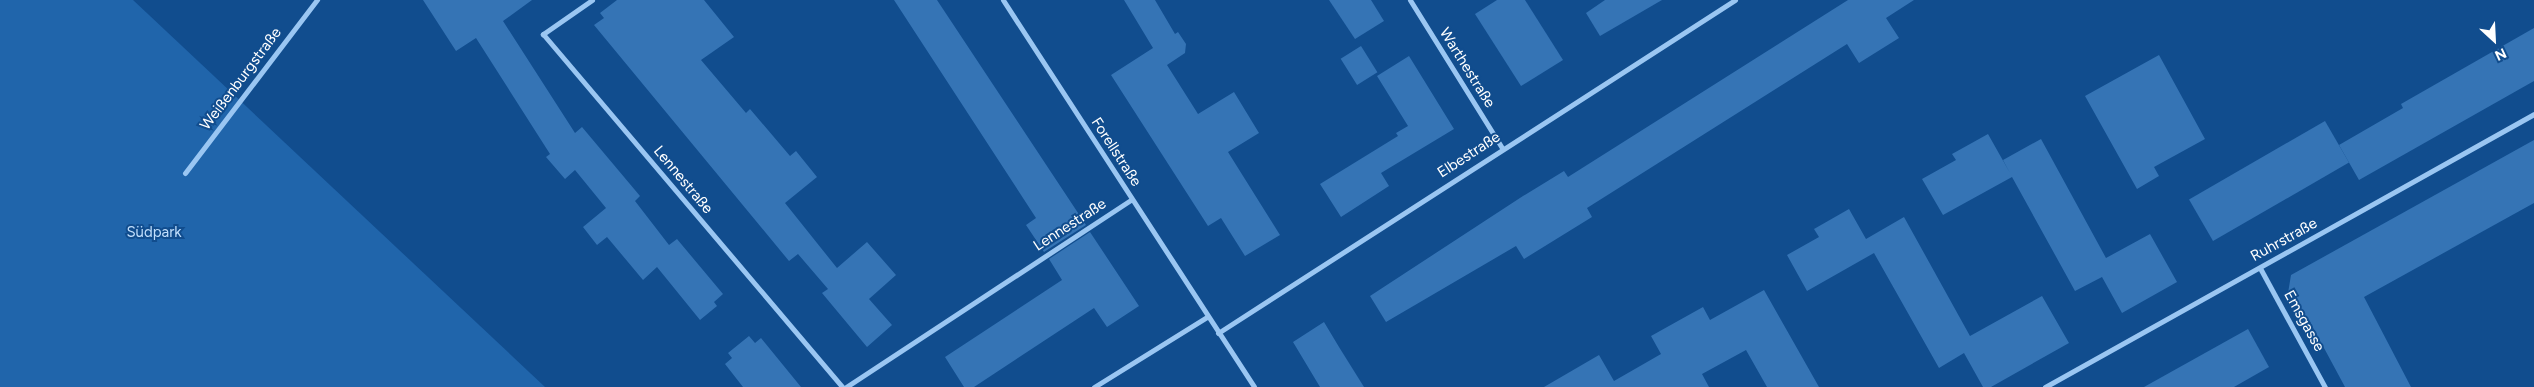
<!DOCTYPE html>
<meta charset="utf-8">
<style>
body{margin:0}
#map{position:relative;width:2534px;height:387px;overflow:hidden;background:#114d8e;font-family:Figtree,sans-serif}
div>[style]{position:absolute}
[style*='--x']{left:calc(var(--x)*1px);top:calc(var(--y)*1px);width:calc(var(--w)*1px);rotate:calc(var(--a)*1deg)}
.green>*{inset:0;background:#2065ab}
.building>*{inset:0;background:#3574b5;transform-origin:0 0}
.minor>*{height:5px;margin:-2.5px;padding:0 2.5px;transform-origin:2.5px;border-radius:2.5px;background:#9ac6f2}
span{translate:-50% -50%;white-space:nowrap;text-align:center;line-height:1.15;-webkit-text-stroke:4px #114d8e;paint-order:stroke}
.street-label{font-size:15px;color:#fff}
.park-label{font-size:15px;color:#c1dffd}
.north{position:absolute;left:2469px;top:15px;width:50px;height:50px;-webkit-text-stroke:4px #114d8e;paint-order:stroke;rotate:155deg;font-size:14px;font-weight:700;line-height:20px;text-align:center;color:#fff}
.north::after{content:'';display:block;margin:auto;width:18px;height:22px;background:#fff;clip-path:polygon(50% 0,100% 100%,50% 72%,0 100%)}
</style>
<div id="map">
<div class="green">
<div style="clip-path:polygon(0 0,133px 0,545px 387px,0 387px)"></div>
</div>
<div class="building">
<div style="clip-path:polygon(423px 0,532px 0,503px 21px,575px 133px,582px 127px,640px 196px,635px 201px,669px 245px,677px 239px,723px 294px,714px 302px,717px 306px,700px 320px,657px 267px,643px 280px,607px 237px,597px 245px,583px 227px,606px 208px,575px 170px,565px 179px,546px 157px,550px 154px,476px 38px,456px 51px)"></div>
<div style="clip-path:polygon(617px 0,704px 0,734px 37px,701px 60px,746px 113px,750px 109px,790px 156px,796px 151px,817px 177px,785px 203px,837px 268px,867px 242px,896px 275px,869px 299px,892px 325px,867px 347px,822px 293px,828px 289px,798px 254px,789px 261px,594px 25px,604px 18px,600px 13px)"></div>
<div style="clip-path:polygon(894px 0,937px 0,1086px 225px,1044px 252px,1026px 225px,1036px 218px)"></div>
<div style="clip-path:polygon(1124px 0,1155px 0,1175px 34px,1178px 32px,1186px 44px,1185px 53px,1167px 65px,1198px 114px,1234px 92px,1259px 133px,1228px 152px,1280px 235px,1245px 256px,1221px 218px,1208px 226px,1111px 75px,1153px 48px)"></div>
<div style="clip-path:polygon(1329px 0,1371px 0,1384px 21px,1355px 39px)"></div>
<div style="clip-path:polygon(1497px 0,1525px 0,1563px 60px,1521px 86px,1475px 14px)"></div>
<div style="clip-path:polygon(1605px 0,1662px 0,1600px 36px,1586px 13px)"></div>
<div style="clip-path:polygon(1848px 0,1914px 0,1886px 18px,1899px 38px,1859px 63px,1847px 44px,1587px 208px,1592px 217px,1524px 259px,1516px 246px,1386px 322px,1370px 296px,1523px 196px,1564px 171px,1568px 177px)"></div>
<div style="clip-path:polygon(2534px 28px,2534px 81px,2359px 180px,2339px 145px,2403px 108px,2401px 104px)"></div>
<div style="left:1361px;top:46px;width:31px;height:24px;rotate:58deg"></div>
<div style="clip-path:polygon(2159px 55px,2205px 139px,2154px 167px,2159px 176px,2137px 189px,2085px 96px)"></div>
<div style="clip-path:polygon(1409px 56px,1454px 129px,1381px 173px,1389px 186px,1341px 217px,1320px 184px,1398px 136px,1396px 133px,1408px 126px,1377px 76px)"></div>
<div style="left:2325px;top:121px;width:48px;height:157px;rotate:60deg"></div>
<div style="clip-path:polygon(1988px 134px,2010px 173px,2003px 160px,2041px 139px,2106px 258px,2150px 234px,2177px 282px,2122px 313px,2102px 277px,2075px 291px,2012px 177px,1943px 215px,1922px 179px,1956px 160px,1952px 154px)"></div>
<div style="clip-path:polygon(2534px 140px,2534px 203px,2364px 297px,2411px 387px,2345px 387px,2310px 322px,2305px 324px,2288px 293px,2291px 275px)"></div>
<div style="clip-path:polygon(1849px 209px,1866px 239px,1904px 217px,1970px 336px,2042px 296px,2069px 343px,1991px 387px,1983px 387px,1964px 353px,1939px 368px,1874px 253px,1807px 291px,1787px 255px,1819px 237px,1814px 229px)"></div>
<div style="clip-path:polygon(1090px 232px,1139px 306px,1107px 327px,1094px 308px,974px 387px,964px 387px,945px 357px,1062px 280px,1049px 259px)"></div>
<div style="clip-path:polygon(1764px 290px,1819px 387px,1767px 387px,1746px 350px,1702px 374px,1709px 387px,1544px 387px,1599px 355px,1614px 381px,1661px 354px,1651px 336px,1703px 307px,1710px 320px)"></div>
<div style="clip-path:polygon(1324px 322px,1339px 347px,1364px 387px,1320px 387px,1293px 342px)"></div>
<div style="clip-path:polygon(2248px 329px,2269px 367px,2234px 387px,2144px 387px)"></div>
<div style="clip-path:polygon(749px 336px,755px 343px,761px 338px,801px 387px,743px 387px,725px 364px,732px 358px,728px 353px)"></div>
</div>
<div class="minor">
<div style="--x:592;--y:0;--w:60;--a:145.2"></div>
<div style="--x:543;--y:34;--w:463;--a:49.7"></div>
<div style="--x:1003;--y:0;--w:461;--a:57"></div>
<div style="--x:1410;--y:0;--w:174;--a:58.1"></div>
<div style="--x:185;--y:173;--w:218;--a:-52.7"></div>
<div style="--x:2260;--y:268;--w:136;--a:61.4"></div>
<div style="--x:1218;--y:333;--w:615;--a:-32.79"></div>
<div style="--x:846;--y:387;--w:341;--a:-33.3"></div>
<div style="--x:1094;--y:387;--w:133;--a:-31.8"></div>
<div style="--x:2045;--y:387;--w:560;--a:-29.17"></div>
</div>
<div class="street-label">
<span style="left:1467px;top:68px;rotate:58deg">Warthestraße</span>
<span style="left:241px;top:79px;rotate:-53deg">Weißenburgstraße</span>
<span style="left:1116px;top:152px;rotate:57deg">Forellstraße</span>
<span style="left:1469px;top:155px;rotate:-33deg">Elbestraße</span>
<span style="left:683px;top:180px;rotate:50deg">Lennestraße</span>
<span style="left:1070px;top:225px;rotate:-33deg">Lennestraße</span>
<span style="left:2284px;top:240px;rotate:-29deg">Ruhrstraße</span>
<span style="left:2304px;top:321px;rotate:61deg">Emsgasse</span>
</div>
<div class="park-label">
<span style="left:154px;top:233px">Südpark</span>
</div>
<div class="north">N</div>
</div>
